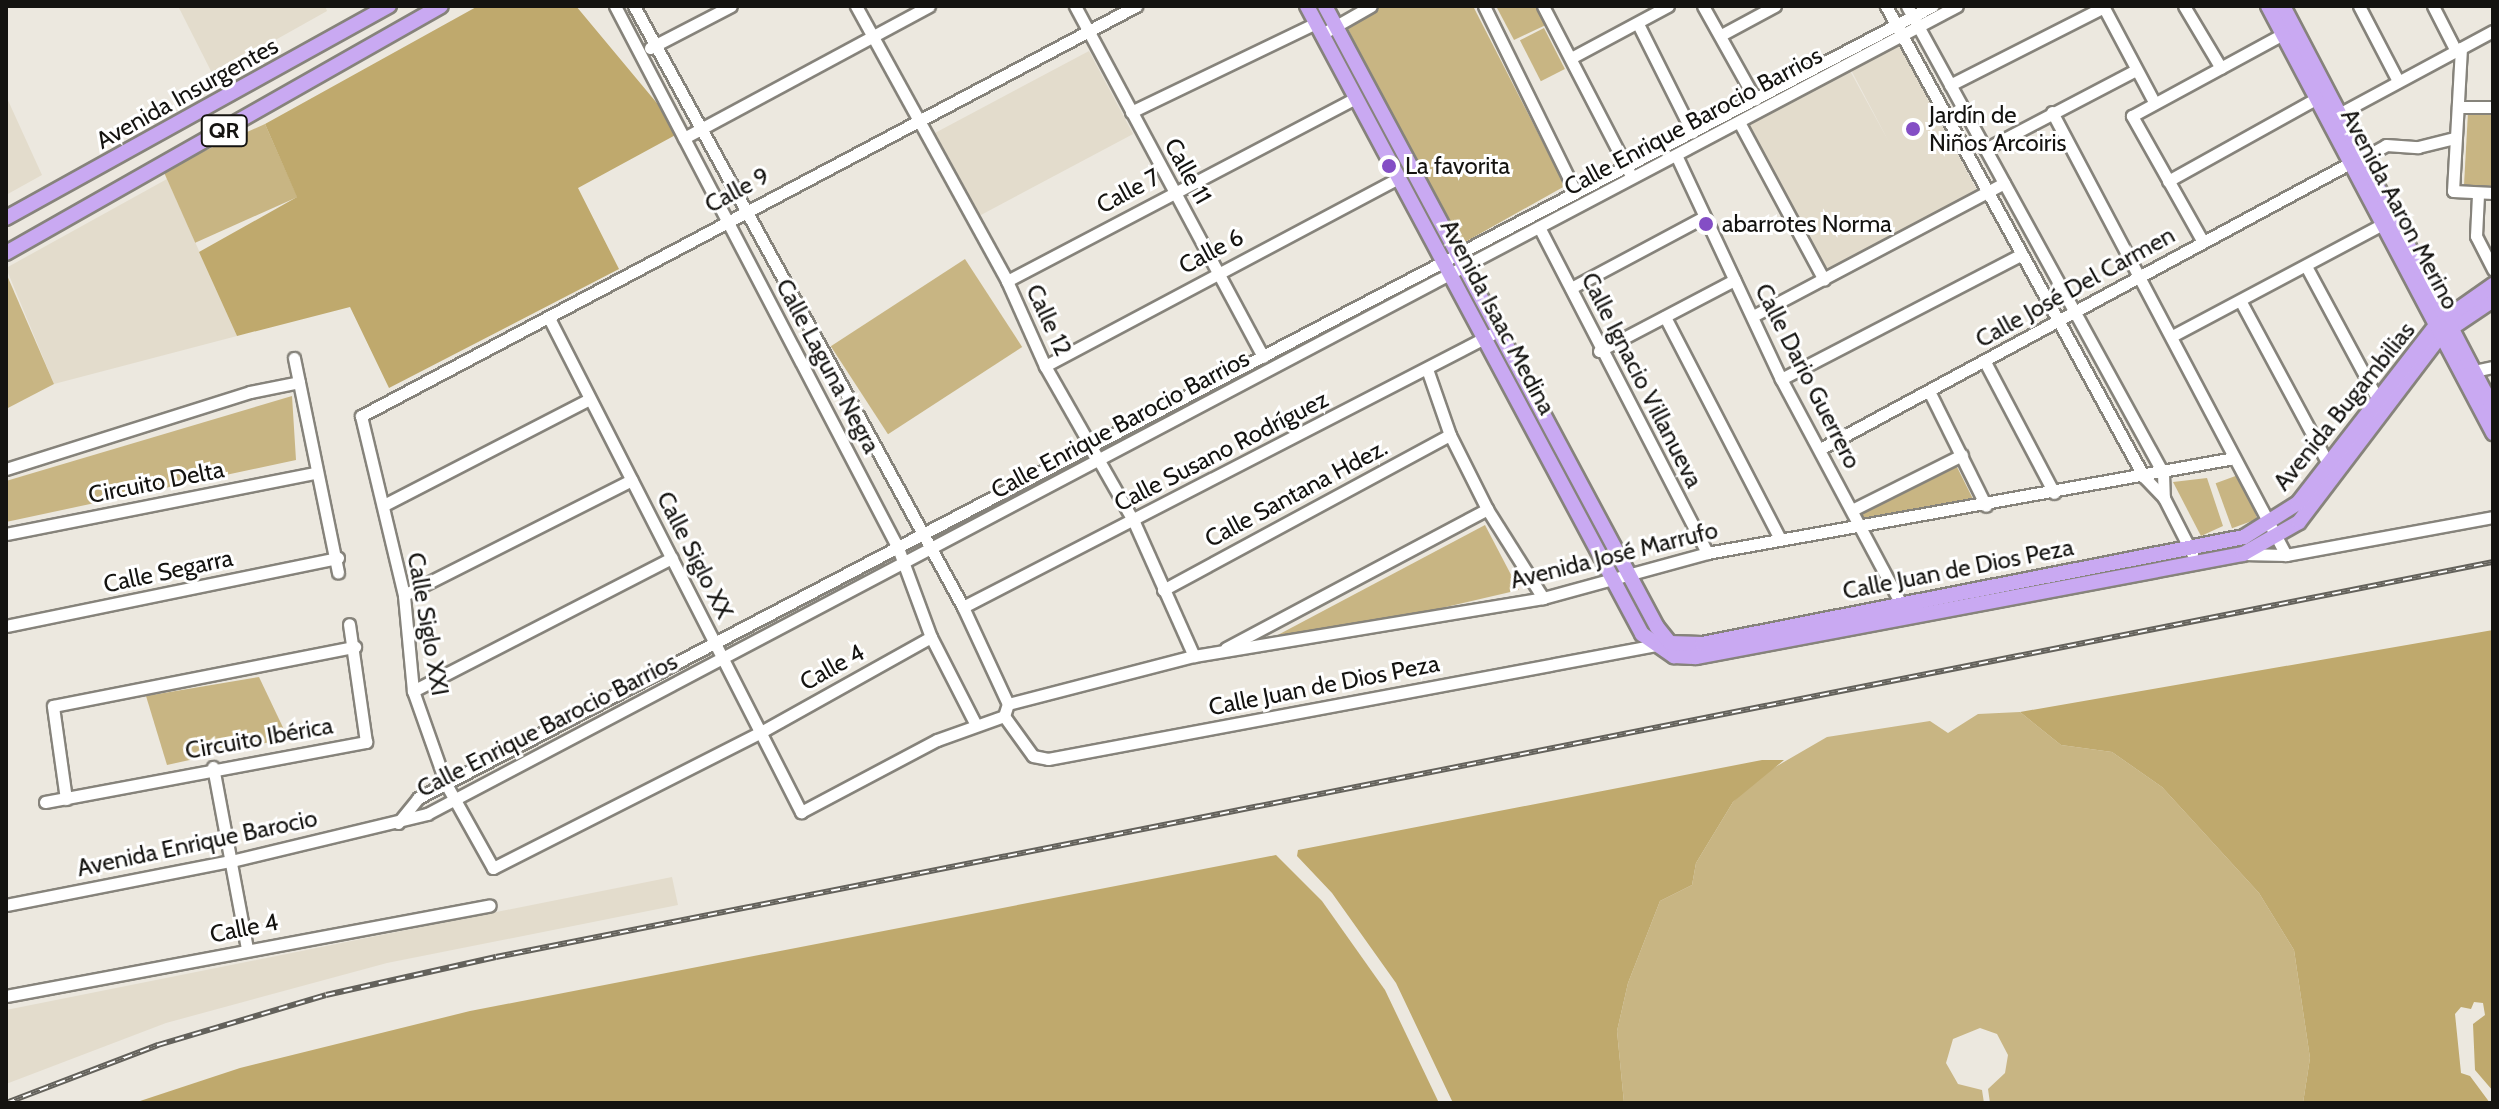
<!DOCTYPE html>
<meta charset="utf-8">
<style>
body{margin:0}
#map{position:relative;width:2499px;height:1109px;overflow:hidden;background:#ece8df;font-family:Cabin,sans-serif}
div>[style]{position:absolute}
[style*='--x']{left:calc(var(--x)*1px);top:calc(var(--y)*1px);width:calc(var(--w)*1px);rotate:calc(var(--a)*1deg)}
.built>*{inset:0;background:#e3dccc;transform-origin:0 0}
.green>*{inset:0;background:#c8b583;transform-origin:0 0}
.forest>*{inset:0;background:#bfa96d}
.roads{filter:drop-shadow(2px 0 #86837b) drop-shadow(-2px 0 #86837b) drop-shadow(0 2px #86837b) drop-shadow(0 -2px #86837b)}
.minor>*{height:11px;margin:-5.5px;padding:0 5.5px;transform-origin:5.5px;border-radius:5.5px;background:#fff}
.major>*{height:14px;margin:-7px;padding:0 7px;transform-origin:7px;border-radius:7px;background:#c9a9f2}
.rail>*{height:6px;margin-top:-3px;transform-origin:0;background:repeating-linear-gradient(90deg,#fff 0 9px,#63615b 0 18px);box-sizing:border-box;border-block:2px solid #63615b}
.dots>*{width:22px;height:22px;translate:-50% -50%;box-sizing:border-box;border:4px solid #fff;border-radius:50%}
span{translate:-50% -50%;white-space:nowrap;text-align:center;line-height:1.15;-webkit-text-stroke:6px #fff;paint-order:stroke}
.shield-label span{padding:2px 6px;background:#fff;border:2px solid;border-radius:6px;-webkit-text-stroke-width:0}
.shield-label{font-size:22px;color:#141310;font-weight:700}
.street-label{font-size:24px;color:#141310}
.poi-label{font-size:24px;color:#141310}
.left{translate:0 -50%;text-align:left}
.frame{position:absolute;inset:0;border:8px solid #141310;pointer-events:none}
</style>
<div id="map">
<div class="built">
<div style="clip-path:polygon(178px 6px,325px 6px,327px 11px,213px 75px)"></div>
<div style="clip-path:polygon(1897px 42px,1977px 190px,1825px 272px,1746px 124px,1849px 69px,1889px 142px,1850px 68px)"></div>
<div style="left:1089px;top:51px;width:94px;height:175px;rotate:62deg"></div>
<div style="clip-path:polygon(6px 96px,42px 175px,6px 195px)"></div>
<div style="clip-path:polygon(167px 179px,237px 336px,54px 384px,6px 268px)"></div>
<div style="clip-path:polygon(672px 877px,678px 905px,387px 963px,166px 1023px,6px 1084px,6px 1010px)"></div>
</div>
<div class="green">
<div style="clip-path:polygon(1377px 6px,1473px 6px,1565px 186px,1458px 246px,1345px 23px)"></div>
<div style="clip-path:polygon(1496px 6px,1539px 6px,1548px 24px,1514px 40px)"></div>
<div style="left:1544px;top:28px;width:46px;height:27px;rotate:63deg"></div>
<div style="clip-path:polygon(2468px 112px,2493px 114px,2493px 186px,2464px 185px)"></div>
<div style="left:265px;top:124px;width:80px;height:112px;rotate:66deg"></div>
<div style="left:965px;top:259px;width:105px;height:160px;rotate:57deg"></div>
<div style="clip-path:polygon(6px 273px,54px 384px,6px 409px)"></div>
<div style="clip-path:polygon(292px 396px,296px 460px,6px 522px,6px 481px)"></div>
<div style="clip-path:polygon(1956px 465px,1974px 501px,1864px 519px,1861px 513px)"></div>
<div style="left:2241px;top:474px;width:48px;height:27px;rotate:70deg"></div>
<div style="clip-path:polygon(2207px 478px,2223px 526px,2201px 536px,2173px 482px)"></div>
<div style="clip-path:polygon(1485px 525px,1519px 590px,1377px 623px,1274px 637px)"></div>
<div style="clip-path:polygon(259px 677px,288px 738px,167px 765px,146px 696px)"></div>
<div style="clip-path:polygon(2020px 712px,2061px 745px,2112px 752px,2162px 787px,2259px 893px,2294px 950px,2310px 1058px,2303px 1103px,1990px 1103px,1988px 1089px,2005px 1073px,2008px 1055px,1997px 1034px,1980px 1028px,1953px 1039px,1946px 1063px,1958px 1084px,1982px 1090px,1984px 1103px,1624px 1103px,1617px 1031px,1628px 983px,1660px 901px,1692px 885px,1696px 863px,1733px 802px,1758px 777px,1827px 737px,1930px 721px,1948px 733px,1978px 714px)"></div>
</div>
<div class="forest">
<div style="clip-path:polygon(478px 6px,576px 6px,681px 132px,578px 188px,619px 269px,389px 388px,350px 307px,237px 336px,199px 252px,297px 197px,265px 124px)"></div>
<div style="clip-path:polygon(2493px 630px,2493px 1091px,2475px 1070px,2473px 1024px,2485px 1015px,2483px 1003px,2474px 1002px,2471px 1009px,2461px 1007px,2455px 1014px,2461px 1073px,2470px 1076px,2490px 1103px,2303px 1103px,2310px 1058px,2294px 950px,2259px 893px,2162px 787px,2112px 752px,2061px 745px,2020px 712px)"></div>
<div style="clip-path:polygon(1762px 760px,1784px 760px,1733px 802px,1696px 863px,1692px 885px,1660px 901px,1628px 983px,1617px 1031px,1624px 1103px,1453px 1103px,1396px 983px,1332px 893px,1297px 856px,1298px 850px)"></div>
<div style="clip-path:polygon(1276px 855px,1322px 901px,1385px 990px,1439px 1103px,134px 1103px,240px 1068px,470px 1011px)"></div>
</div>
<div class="roads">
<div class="minor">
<div style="--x:615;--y:6;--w:611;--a:62.43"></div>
<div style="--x:898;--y:548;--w:95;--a:69.7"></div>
<div style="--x:931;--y:637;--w:99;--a:62.9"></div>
<div style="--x:856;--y:6;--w:314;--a:61.2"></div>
<div style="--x:1007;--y:281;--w:93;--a:65.9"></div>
<div style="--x:1045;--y:366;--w:180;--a:60.3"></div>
<div style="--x:1134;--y:522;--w:147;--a:65.9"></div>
<div style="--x:1075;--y:6;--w:398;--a:61.8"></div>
<div style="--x:1484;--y:6;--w:208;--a:63.8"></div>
<div style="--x:1543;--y:6;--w:187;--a:62.6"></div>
<div style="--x:1703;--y:6;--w:107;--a:60.8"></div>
<div style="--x:1886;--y:6;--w:537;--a:61.29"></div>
<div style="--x:2144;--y:477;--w:29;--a:46"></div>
<div style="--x:2164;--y:498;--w:62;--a:63"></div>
<div style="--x:1907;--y:6;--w:533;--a:61.27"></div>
<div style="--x:2163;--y:473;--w:25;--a:88"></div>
<div style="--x:2103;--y:6;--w:109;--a:62"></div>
<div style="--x:2184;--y:6;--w:72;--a:59.2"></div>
<div style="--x:2359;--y:6;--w:85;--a:62.5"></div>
<div style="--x:2433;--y:6;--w:51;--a:62.9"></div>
<div style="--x:1639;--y:26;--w:119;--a:63.4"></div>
<div style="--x:1322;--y:34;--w:56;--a:-29.7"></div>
<div style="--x:1723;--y:34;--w:59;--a:-28.3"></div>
<div style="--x:650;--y:48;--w:91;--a:-27.4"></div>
<div style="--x:2461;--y:48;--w:143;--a:93.2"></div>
<div style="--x:2453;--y:191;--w:40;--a:2.9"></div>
<div style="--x:1571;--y:58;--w:110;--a:-28.2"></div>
<div style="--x:1950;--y:85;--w:173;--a:-26.9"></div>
<div style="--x:2458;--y:107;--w:35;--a:0"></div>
<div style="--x:1131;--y:112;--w:205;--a:-25.7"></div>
<div style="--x:2052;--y:112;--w:501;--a:62.16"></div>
<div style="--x:2335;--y:116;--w:179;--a:-28.3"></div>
<div style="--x:1739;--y:122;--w:179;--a:61.7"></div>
<div style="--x:684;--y:138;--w:278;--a:-28.3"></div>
<div style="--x:1985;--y:149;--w:170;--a:-27.6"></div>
<div style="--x:1676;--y:155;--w:247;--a:64.9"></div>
<div style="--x:1781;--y:379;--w:263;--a:61.9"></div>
<div style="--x:2363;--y:158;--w:26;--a:-29"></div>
<div style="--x:2386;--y:145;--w:32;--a:4"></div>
<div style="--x:2418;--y:147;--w:37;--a:-14"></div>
<div style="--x:2168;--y:181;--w:171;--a:-29.1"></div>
<div style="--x:2478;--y:195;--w:41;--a:92.8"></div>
<div style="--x:2476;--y:236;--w:38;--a:63"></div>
<div style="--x:1539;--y:227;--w:367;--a:62.7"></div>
<div style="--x:2203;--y:242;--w:145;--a:-119.4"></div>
<div style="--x:2132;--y:116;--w:172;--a:-28.5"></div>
<div style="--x:2307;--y:268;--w:150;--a:61.7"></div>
<div style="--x:1007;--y:281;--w:394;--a:-27.7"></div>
<div style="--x:1571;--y:288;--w:151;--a:-28.1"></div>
<div style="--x:2241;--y:302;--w:190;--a:61.7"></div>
<div style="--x:1753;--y:316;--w:284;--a:-27.9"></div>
<div style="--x:1665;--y:317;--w:250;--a:62.6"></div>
<div style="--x:549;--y:318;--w:555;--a:62.97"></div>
<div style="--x:801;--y:812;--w:154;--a:-27.9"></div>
<div style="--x:937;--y:740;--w:71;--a:-19.7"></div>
<div style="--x:1004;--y:716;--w:13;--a:-72"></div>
<div style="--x:1008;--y:704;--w:107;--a:-114.9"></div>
<div style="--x:963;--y:607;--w:685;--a:-118.7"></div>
<div style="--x:2174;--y:335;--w:237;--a:-28"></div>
<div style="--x:1599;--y:351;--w:153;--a:-27.7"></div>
<div style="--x:294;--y:358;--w:219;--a:78.4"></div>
<div style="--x:1985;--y:362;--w:148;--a:62.2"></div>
<div style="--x:1045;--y:366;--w:401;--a:-28"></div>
<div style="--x:1427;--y:369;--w:70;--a:70.8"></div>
<div style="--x:1450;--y:435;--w:83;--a:63.4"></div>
<div style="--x:1487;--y:509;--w:105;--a:57.8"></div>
<div style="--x:2474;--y:371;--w:19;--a:-12"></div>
<div style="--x:1781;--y:379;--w:271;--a:-27.4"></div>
<div style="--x:1929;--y:391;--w:128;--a:63.6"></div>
<div style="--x:1820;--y:449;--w:602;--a:-28.35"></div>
<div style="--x:6;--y:469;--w:256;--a:-17.5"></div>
<div style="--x:250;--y:392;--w:50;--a:-11.5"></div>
<div style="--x:384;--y:505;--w:231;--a:-27.3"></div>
<div style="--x:1852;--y:510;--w:123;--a:-26.6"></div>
<div style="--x:6;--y:534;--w:315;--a:-11.2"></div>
<div style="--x:2243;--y:554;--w:43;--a:1.3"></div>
<div style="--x:2286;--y:555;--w:210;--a:-10.4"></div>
<div style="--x:1163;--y:590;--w:326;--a:-28.4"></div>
<div style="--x:404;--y:595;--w:255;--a:-26.8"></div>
<div style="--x:963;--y:607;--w:602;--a:-27.29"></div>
<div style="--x:6;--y:626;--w:339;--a:-11.6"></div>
<div style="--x:931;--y:637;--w:193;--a:150.8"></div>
<div style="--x:763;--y:731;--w:303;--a:153.1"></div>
<div style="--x:493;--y:868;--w:96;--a:-119.2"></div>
<div style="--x:446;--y:784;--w:99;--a:-109.5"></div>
<div style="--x:413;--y:691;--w:96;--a:-95.4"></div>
<div style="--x:404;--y:595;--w:184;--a:-103.5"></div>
<div style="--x:361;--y:416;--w:877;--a:-27.88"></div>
<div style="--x:1226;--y:648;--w:296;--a:-28"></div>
<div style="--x:413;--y:691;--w:291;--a:-27.2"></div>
<div style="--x:1008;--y:704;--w:192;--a:-14.5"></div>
<div style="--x:1194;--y:656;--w:354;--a:-9.4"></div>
<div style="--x:1543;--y:598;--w:170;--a:-15.3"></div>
<div style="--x:1707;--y:553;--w:535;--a:-10.22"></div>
<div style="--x:1004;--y:716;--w:49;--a:54.1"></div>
<div style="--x:1033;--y:756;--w:15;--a:11"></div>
<div style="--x:1048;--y:759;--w:625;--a:-10.61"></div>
<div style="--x:213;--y:767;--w:185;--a:79.4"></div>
<div style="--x:66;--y:799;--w:94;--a:-98"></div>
<div style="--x:53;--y:706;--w:308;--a:-11.1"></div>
<div style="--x:45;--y:802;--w:327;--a:-10.6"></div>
<div style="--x:366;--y:742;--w:119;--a:-98.2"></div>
<div style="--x:398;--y:823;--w:32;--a:-51"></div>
<div style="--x:418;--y:798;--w:1709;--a:-27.61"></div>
<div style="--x:6;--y:905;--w:229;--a:-11.1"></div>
<div style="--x:231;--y:861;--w:202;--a:-13.5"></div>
<div style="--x:427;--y:814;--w:1730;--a:-27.84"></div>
<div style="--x:6;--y:996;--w:492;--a:-10.6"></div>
</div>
<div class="major">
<div style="--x:1307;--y:6;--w:712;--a:61.92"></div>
<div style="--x:1642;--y:634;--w:39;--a:35"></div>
<div style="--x:1674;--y:656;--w:22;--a:3"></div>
<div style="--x:1696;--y:657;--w:557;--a:-10.66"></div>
<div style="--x:2243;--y:554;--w:64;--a:-29.7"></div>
<div style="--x:2299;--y:522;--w:235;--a:-52.8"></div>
<div style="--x:2441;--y:335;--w:63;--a:-33.9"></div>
<div style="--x:1325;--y:6;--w:704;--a:61.87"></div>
<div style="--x:1657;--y:627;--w:21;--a:51"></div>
<div style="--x:1670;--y:643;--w:32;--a:2"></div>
<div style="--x:1702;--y:644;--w:552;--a:-11.17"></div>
<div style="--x:2244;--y:537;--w:64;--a:-32.2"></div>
<div style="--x:2298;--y:503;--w:225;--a:-52.2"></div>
<div style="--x:2436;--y:325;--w:70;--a:-35.1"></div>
<div style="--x:2268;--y:6;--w:483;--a:62.2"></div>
<div style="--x:2283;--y:6;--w:453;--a:62.4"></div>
<div style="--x:6;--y:218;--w:438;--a:-29"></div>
<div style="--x:6;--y:253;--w:500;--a:-29.59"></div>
</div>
</div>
<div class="rail">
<div style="--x:6;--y:1103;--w:163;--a:-20.9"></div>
<div style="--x:158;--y:1045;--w:175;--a:-16.6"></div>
<div style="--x:326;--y:995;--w:174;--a:-12.6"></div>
<div style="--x:496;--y:957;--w:2036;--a:-11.19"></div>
</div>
<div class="dots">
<div style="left:1913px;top:129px;background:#844ec5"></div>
<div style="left:1389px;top:166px;background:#844ec5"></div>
<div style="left:1706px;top:224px;background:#844ec5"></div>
</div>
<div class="shield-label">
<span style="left:224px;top:131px">QR</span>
</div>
<div class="street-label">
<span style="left:187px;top:93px;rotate:-29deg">Avenida Insurgentes</span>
<span style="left:1693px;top:121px;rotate:-28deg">Calle Enrique Barocio Barrios</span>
<span style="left:1188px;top:171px;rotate:61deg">Calle 11</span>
<span style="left:737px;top:190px;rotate:-28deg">Calle 9</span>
<span style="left:1128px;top:191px;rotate:-28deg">Calle 7</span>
<span style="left:2400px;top:209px;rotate:62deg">Avenida Aaron Merino</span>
<span style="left:1211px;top:251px;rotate:-28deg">Calle 6</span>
<span style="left:2075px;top:287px;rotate:-29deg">Calle José Del Carmen</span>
<span style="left:1498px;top:317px;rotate:62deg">Avenida Isaac Medina</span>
<span style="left:1049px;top:320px;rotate:65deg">Calle 12</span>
<span style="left:828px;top:366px;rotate:62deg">Calle Laguna Negra</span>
<span style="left:1808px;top:376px;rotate:63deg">Calle Dario Guerrero</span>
<span style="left:1642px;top:380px;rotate:63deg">Calle Ignacio Villanueva</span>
<span style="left:2344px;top:406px;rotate:-51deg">Avenida Bugambilias</span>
<span style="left:1120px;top:424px;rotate:-28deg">Calle Enrique Barocio Barrios</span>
<span style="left:1221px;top:451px;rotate:-27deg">Calle Susano Rodríguez</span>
<span style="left:156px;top:482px;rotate:-11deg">Circuito Delta</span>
<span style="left:1296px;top:493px;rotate:-28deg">Calle Santana Hdez.</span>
<span style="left:695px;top:555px;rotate:63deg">Calle Siglo XX</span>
<span style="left:1614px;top:555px;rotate:-14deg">Avenida José Marrufo</span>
<span style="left:1958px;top:569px;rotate:-11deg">Calle Juan de Dios Peza</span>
<span style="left:168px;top:571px;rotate:-12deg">Calle Segarra</span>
<span style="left:428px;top:624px;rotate:80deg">Calle Siglo XXI</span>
<span style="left:832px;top:667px;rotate:-29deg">Calle 4</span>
<span style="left:1324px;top:685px;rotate:-11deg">Calle Juan de Dios Peza</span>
<span style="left:547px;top:725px;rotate:-27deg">Calle Enrique Barocio Barrios</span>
<span style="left:259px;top:738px;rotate:-10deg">Circuito Ibérica</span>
<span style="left:197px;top:843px;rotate:-12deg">Avenida Enrique Barocio</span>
<span style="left:244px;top:928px;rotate:-11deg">Calle 4</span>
</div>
<div class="poi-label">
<span class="left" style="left:1929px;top:129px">Jardín de<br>Niños Arcoiris</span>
<span class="left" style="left:1405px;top:166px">La favorita</span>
<span class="left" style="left:1722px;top:224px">abarrotes Norma</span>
</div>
<div class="frame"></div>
</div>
